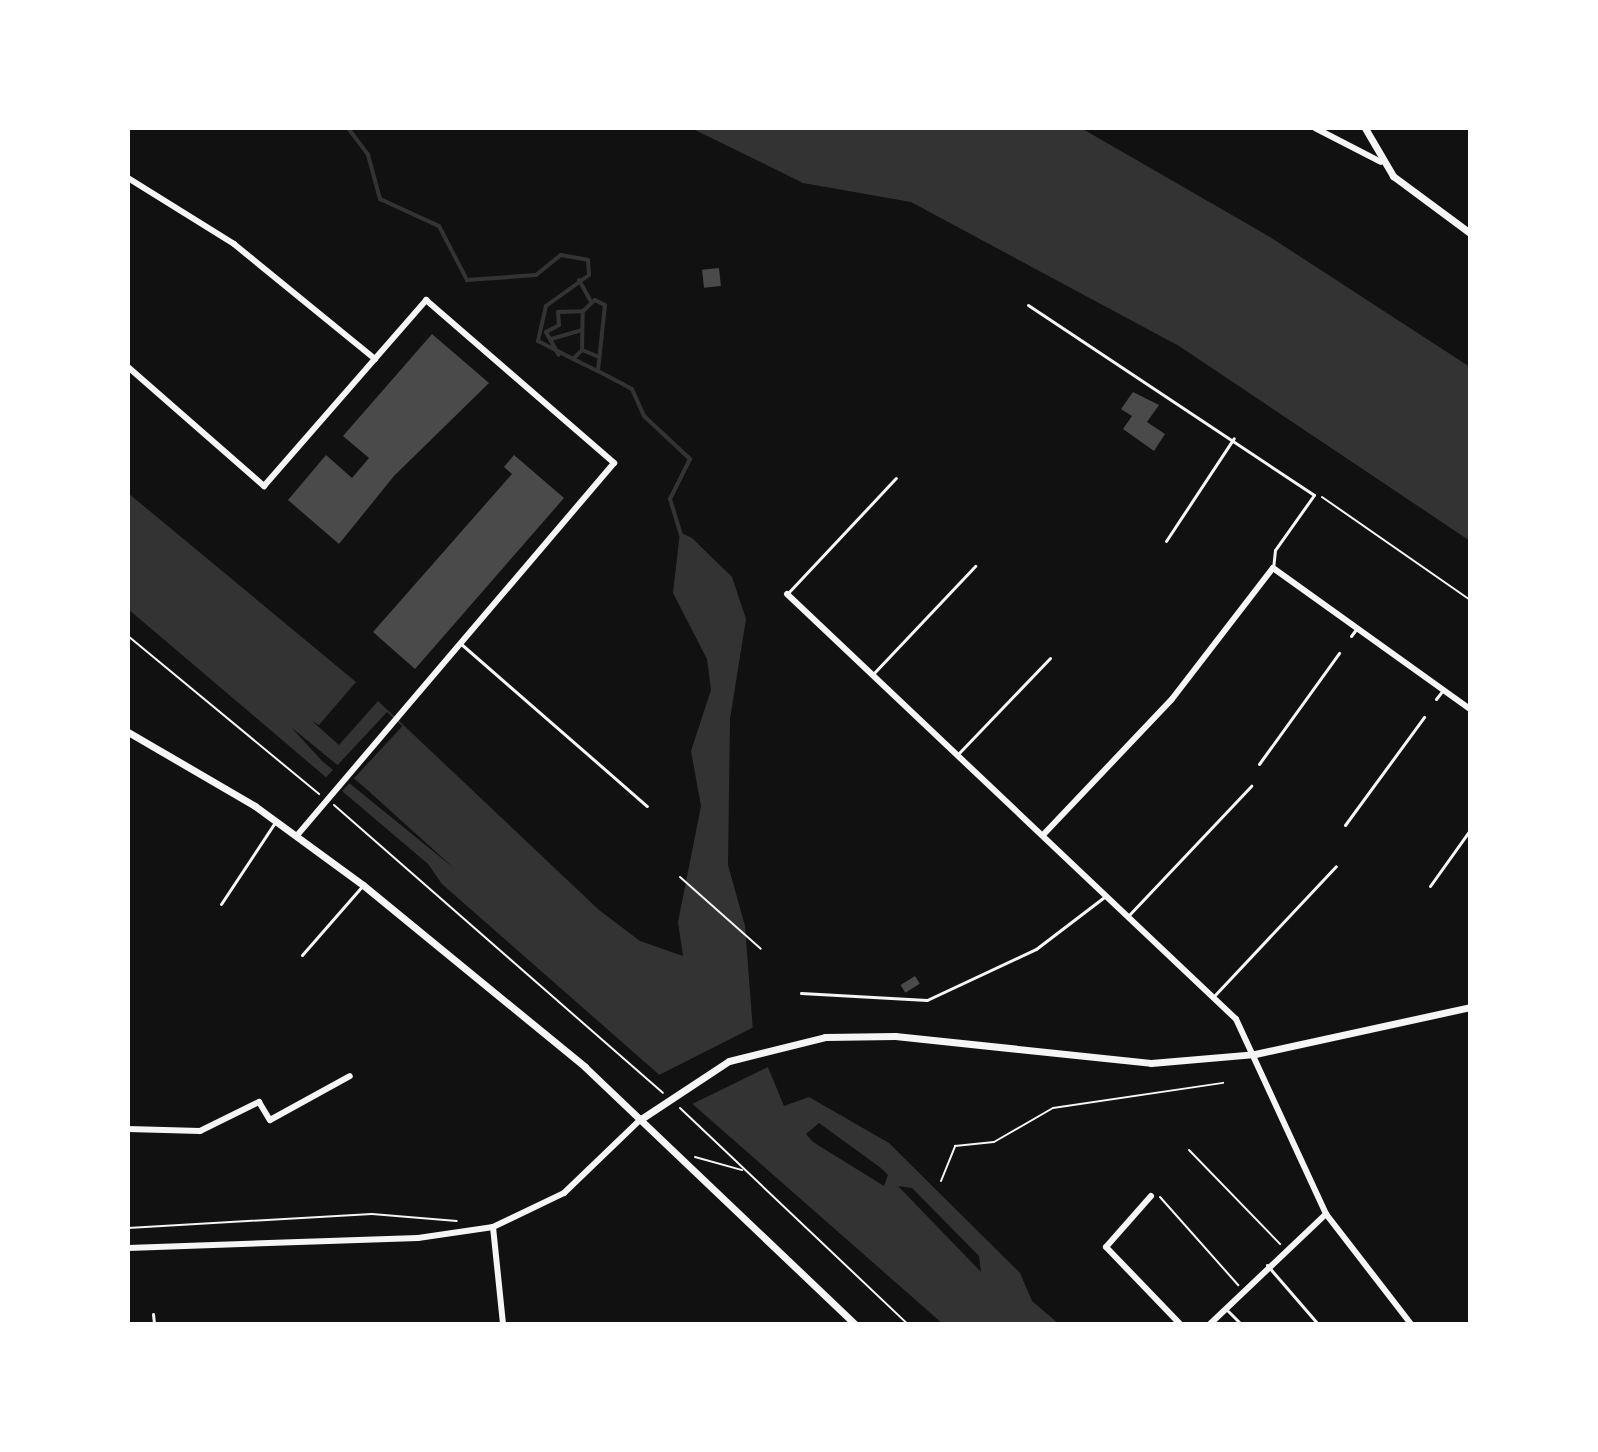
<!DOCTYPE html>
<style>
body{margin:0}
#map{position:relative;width:1598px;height:1452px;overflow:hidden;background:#111;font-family:"IBM Plex Sans",sans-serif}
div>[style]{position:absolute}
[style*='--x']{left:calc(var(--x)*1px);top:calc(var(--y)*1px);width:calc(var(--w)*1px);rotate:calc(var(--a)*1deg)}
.water>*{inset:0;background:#333}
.pier>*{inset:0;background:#111;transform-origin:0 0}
.stream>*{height:4px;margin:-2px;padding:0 2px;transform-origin:2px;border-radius:2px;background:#333}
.building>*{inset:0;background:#4a4a4a;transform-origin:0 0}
.path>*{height:2px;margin:-1px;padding:0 1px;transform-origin:1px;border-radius:1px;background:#f5f5f5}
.service>*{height:3px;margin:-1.5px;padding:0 1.5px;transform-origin:1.5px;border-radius:1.5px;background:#f5f5f5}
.minor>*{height:6px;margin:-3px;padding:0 3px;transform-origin:3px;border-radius:3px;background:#f5f5f5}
.tertiary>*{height:7px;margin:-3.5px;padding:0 3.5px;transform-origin:3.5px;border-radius:3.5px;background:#f5f5f5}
span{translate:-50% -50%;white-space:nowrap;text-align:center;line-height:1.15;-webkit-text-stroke:6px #fff;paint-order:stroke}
.frame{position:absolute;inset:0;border:130px solid #fff;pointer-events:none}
</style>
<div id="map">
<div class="water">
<div style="clip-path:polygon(691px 128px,1081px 128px,1270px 237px,1470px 367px,1470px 541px,1179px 346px,911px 202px,803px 183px)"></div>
<div style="clip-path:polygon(evenodd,128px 493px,356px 682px,319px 725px,312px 721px,339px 745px,378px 701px,599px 910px,640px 941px,683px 956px,678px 922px,701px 806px,691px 751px,711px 690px,707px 659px,673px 593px,680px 532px,692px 538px,732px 577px,746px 619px,730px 719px,728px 865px,745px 926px,753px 1031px,784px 1106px,809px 1097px,889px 1143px,1020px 1273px,1032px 1301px,1059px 1324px,943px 1324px,442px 884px,428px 864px,128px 609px,128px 493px,291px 727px,363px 786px,455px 869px,322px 761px,291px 727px,128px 493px,819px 1123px,881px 1168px,888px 1175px,884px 1186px,813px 1142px,806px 1134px,819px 1123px,128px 493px,898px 1186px,912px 1188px,979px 1256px,981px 1272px,898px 1186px)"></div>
</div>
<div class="pier">
<div style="left:387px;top:712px;width:21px;height:91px;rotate:43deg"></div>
<div style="clip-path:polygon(756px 1026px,772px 1065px,688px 1106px,655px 1077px)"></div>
</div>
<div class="stream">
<div style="--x:348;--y:128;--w:34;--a:53"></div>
<div style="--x:368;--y:155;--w:46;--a:74.7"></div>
<div style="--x:380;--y:199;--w:65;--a:24.6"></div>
<div style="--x:439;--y:226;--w:61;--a:62.6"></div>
<div style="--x:467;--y:280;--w:69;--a:-4.1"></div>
<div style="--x:536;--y:275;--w:32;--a:-39"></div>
<div style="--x:561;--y:255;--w:27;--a:10"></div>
<div style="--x:588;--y:260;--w:15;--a:86"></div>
<div style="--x:589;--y:275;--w:53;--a:144.2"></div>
<div style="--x:546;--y:306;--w:36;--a:103"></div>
<div style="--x:538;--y:341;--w:39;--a:27"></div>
<div style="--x:573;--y:359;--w:13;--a:-45"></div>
<div style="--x:582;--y:350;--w:39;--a:-89"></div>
<div style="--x:583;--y:311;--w:16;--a:-43"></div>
<div style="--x:595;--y:300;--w:11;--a:27"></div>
<div style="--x:605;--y:305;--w:66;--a:96.1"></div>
<div style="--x:598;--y:371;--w:38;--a:28"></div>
<div style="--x:632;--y:389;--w:30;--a:66"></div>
<div style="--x:644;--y:416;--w:63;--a:43.1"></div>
<div style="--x:690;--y:459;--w:45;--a:116.6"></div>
<div style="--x:670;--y:499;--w:38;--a:73"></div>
<div style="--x:579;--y:280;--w:25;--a:61"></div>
<div style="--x:546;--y:332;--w:15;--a:-28"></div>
<div style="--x:559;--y:325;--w:13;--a:-94"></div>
<div style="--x:558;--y:312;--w:25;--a:-2"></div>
<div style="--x:546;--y:332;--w:26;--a:61"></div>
<div style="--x:551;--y:339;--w:32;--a:-16"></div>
<div style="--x:582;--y:350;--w:16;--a:22"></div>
<div style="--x:573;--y:359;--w:28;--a:26"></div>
</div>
<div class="building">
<div style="left:719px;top:268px;width:18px;height:17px;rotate:84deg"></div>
<div style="clip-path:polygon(432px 334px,489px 383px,394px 476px,339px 544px,288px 500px,326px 455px,352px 478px,369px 458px,343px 436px)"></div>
<div style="clip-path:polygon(1133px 392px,1159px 405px,1147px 422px,1165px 434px,1154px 451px,1123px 429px,1132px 416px,1121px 409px)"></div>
<div style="clip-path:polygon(514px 455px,564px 498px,415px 669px,373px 632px,512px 474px,504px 467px)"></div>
<div style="left:915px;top:976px;width:9px;height:17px;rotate:58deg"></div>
</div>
<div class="path">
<div style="--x:1322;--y:497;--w:180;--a:34.8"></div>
<div style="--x:128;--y:636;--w:248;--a:39.6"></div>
<div style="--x:334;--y:805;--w:437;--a:41.2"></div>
<div style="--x:680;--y:877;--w:108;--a:41.6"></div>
<div style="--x:680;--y:1108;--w:314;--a:43.5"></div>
<div style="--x:1189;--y:1150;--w:131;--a:45.9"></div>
<div style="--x:695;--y:1157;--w:49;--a:15.5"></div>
<div style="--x:941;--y:1181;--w:38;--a:-68"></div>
<div style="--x:955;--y:1146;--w:39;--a:-6"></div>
<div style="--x:994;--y:1142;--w:68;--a:-30"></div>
<div style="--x:1053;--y:1108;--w:172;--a:-8.4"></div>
<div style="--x:1160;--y:1197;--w:118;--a:48.4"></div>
<div style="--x:128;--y:1228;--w:244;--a:-3.3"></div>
<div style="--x:372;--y:1214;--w:85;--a:4.7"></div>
</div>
<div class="service">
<div style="--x:1028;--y:305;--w:343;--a:33.6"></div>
<div style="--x:1314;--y:495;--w:67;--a:125.3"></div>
<div style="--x:1275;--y:550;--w:18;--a:96"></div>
<div style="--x:1166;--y:541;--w:123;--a:-56.6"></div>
<div style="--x:787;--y:594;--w:159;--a:-46.8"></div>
<div style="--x:1351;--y:636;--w:10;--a:-53"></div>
<div style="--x:460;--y:643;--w:248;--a:41.1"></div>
<div style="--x:873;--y:674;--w:149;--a:-46.6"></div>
<div style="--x:1436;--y:699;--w:11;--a:-52"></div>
<div style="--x:958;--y:754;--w:133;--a:-46.2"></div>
<div style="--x:1259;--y:764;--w:137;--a:-54.2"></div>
<div style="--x:1345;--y:825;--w:134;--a:-53.8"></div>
<div style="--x:1430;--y:886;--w:69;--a:-54.5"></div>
<div style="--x:221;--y:904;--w:96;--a:-56.5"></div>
<div style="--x:1129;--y:915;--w:178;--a:-46.6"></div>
<div style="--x:302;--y:955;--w:93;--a:-48.9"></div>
<div style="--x:801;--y:993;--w:126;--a:3.2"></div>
<div style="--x:927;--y:1000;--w:120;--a:-25.1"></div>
<div style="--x:1036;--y:949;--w:89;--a:-37.3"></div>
<div style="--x:1214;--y:996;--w:178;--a:-46.8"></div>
<div style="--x:1267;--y:1265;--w:78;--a:49.2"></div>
<div style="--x:1228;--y:1311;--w:18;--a:45"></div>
<div style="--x:153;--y:1314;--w:10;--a:84"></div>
</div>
<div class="minor">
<div style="--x:1315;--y:128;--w:74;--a:27.3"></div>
<div style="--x:128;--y:178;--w:125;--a:31.9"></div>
<div style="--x:234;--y:244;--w:182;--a:39.2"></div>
<div style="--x:128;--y:367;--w:181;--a:41.2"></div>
<div style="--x:264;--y:486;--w:247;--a:-48.9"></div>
<div style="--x:426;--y:300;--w:249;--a:40.9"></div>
<div style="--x:614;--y:463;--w:489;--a:130.4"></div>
<div style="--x:787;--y:594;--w:618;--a:43.43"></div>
<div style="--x:1236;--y:1019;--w:215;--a:65.2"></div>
<div style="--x:1326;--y:1214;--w:139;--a:52.3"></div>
<div style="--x:1043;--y:835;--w:187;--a:-46.5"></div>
<div style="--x:1172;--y:699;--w:165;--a:-52.4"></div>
<div style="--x:1273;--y:568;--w:242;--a:35.6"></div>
<div style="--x:128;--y:1129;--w:72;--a:1.6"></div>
<div style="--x:200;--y:1131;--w:66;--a:-26.2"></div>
<div style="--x:259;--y:1102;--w:21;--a:59"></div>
<div style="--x:270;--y:1120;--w:91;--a:-28.8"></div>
<div style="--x:1151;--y:1196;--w:68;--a:131.4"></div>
<div style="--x:1106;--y:1247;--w:107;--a:46.1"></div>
<div style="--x:493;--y:1227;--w:98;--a:84.1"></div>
<div style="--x:128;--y:1248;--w:290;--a:-2"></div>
<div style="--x:418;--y:1238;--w:76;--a:-8.3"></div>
<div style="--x:493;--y:1227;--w:79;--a:-25.6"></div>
<div style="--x:564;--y:1193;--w:107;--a:-43.9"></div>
<div style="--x:1210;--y:1324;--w:160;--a:-43.5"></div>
</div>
<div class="tertiary">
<div style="--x:1365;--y:128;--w:56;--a:59.7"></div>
<div style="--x:1393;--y:176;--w:96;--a:36.5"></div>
<div style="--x:128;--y:732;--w:147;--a:30.2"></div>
<div style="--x:255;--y:806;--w:134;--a:36.2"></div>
<div style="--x:363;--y:885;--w:287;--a:39.3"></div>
<div style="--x:585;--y:1067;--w:373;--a:43.6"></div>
<div style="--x:641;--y:1119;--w:105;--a:-33.4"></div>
<div style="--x:729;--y:1061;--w:99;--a:-14"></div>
<div style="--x:825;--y:1037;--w:70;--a:-0.8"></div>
<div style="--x:895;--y:1036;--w:257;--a:6"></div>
<div style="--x:1151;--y:1063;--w:104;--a:-4.9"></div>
<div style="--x:1255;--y:1054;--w:220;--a:-12.3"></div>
</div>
<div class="frame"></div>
</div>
